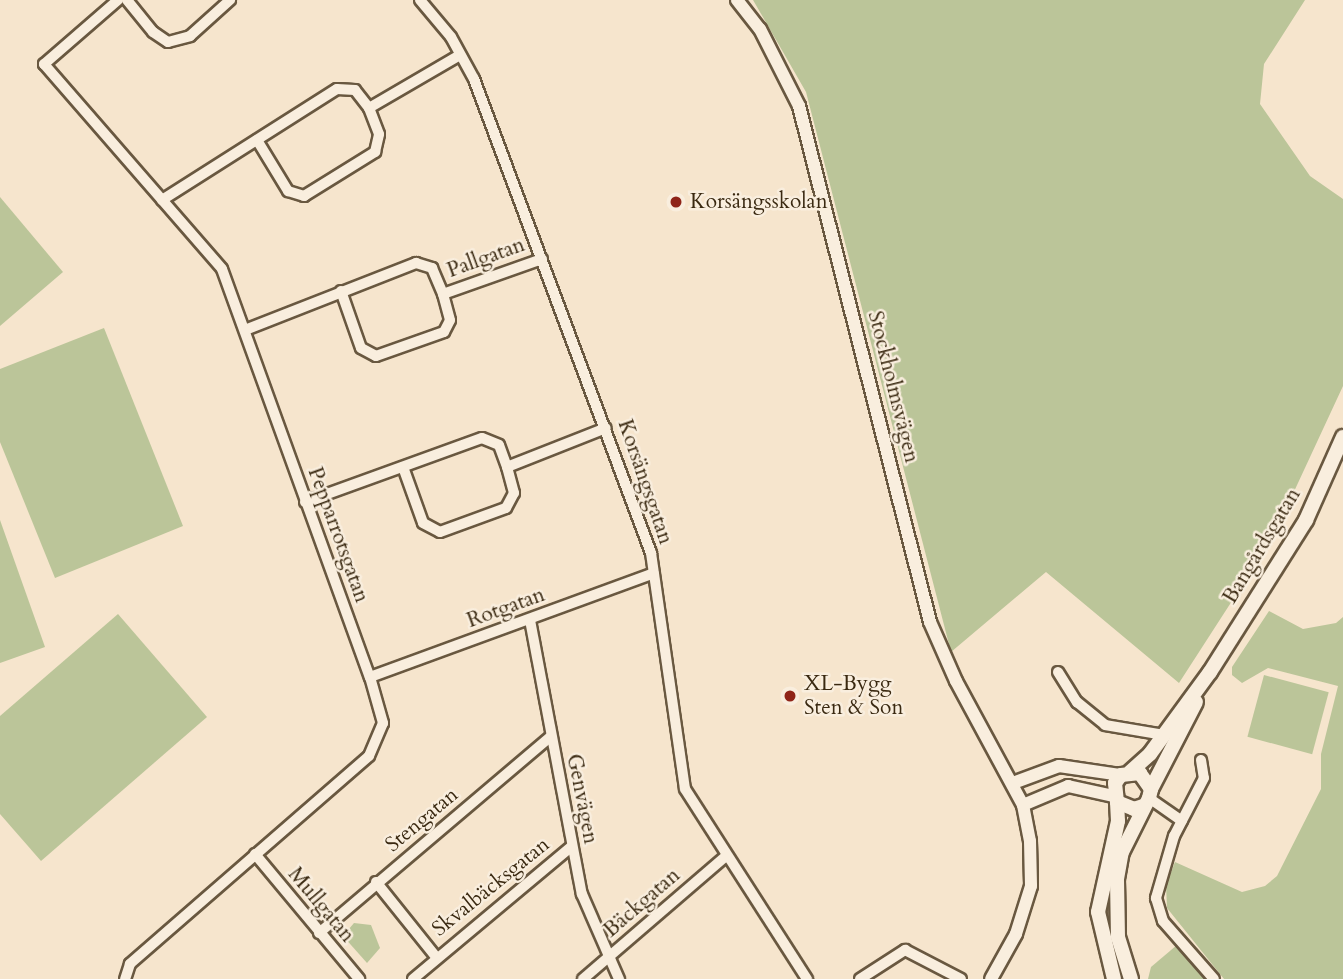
<!DOCTYPE html>
<meta charset="utf-8">
<style>
body{margin:0}
#map{position:relative;width:1343px;height:979px;overflow:hidden;background:#f6e5cd;font-family:Cardo,serif}
div>[style]{position:absolute}
[style*='--x']{left:calc(var(--x)*1px);top:calc(var(--y)*1px);width:calc(var(--w)*1px);rotate:calc(var(--a)*1deg)}
.green>*{inset:0;background:#bbc599;transform-origin:0 0}
.roads{filter:drop-shadow(2px 0 #695840) drop-shadow(-2px 0 #695840) drop-shadow(0 2px #695840) drop-shadow(0 -2px #695840)}
.minor>*{height:10px;margin:-5px;padding:0 5px;transform-origin:5px;border-radius:5px;background:#f9eede}
.tertiary>*{height:12px;margin:-6px;padding:0 6px;transform-origin:6px;border-radius:6px;background:#f9eede}
.secondary>*{height:14px;margin:-7px;padding:0 7px;transform-origin:7px;border-radius:7px;background:#f9eede}
.dots>*{width:19px;height:19px;translate:-50% -50%;box-sizing:border-box;border:4px solid #f9eede;border-radius:50%}
span{translate:-50% -50%;white-space:nowrap;text-align:center;line-height:1.15;-webkit-text-stroke:5px #f9eede;paint-order:stroke}
.poi-label{font-size:21px;color:#3a2911}
.left{translate:0 -50%;text-align:left}
.street-label{font-size:21px;color:#3a2911}
</style>
<div id="map">
<div class="green">
<div style="clip-path:polygon(753px 0,1305px 0,1264px 64px,1260px 104px,1310px 176px,1343px 199px,1343px 386px,1272px 539px,1179px 683px,1046px 572px,951px 652px,806px 92px)"></div>
<div style="clip-path:polygon(0 197px,63px 272px,0 326px)"></div>
<div style="clip-path:polygon(104px 328px,183px 526px,55px 578px,0 442px,0 369px)"></div>
<div style="clip-path:polygon(0 520px,45px 647px,0 663px)"></div>
<div style="clip-path:polygon(1269px 611px,1303px 629px,1336px 623px,1343px 617px,1343px 979px,1224px 979px,1167px 908px,1166px 885px,1175px 862px,1242px 892px,1265px 886px,1277px 876px,1321px 789px,1321px 754px,1338px 686px,1268px 668px,1242px 683px,1232px 675px,1232px 667px)"></div>
<div style="clip-path:polygon(118px 614px,207px 717px,41px 861px,0 814px,0 716px)"></div>
<div style="left:1264px;top:675px;width:67px;height:64px;rotate:15deg"></div>
<div style="clip-path:polygon(354px 923px,371px 925px,380px 948px,367px 963px,343px 936px)"></div>
<div style="clip-path:polygon(1177px 945px,1204px 974px,1207px 979px,1148px 979px,1151px 967px)"></div>
</div>
<div class="roads">
<div class="minor">
<div style="--x:118;--y:0;--w:98;--a:139.1"></div>
<div style="--x:44;--y:64;--w:271;--a:49"></div>
<div style="--x:222;--y:269;--w:434;--a:70.1"></div>
<div style="--x:370;--y:677;--w:48;--a:74.2"></div>
<div style="--x:383;--y:723;--w:36;--a:113"></div>
<div style="--x:369;--y:756;--w:317;--a:139"></div>
<div style="--x:130;--y:964;--w:16;--a:108"></div>
<div style="--x:127;--y:0;--w:41;--a:50.9"></div>
<div style="--x:153;--y:32;--w:18;--a:34"></div>
<div style="--x:168;--y:42;--w:23;--a:-15"></div>
<div style="--x:190;--y:36;--w:54;--a:-42"></div>
<div style="--x:420;--y:0;--w:48;--a:50"></div>
<div style="--x:451;--y:37;--w:48;--a:61.3"></div>
<div style="--x:474;--y:79;--w:506;--a:69.52"></div>
<div style="--x:651;--y:553;--w:238;--a:81.8"></div>
<div style="--x:685;--y:789;--w:226;--a:57.3"></div>
<div style="--x:257;--y:140;--w:60;--a:58.7"></div>
<div style="--x:288;--y:191;--w:17;--a:17"></div>
<div style="--x:304;--y:196;--w:84;--a:-31.8"></div>
<div style="--x:375;--y:152;--w:18;--a:-77"></div>
<div style="--x:379;--y:134;--w:28;--a:-111"></div>
<div style="--x:369;--y:108;--w:105;--a:-30.2"></div>
<div style="--x:162;--y:200;--w:207;--a:-32.4"></div>
<div style="--x:337;--y:89;--w:18;--a:3"></div>
<div style="--x:355;--y:90;--w:23;--a:52"></div>
<div style="--x:341;--y:291;--w:60;--a:70.7"></div>
<div style="--x:361;--y:348;--w:17;--a:28"></div>
<div style="--x:376;--y:356;--w:72;--a:-19.4"></div>
<div style="--x:444;--y:332;--w:13;--a:-63"></div>
<div style="--x:450;--y:320;--w:27;--a:-105"></div>
<div style="--x:443;--y:294;--w:105;--a:-19.5"></div>
<div style="--x:245;--y:330;--w:184;--a:-21.4"></div>
<div style="--x:416;--y:263;--w:17;--a:17"></div>
<div style="--x:432;--y:268;--w:28;--a:67"></div>
<div style="--x:403;--y:467;--w:59;--a:70.3"></div>
<div style="--x:423;--y:523;--w:19;--a:28"></div>
<div style="--x:440;--y:532;--w:70;--a:-20"></div>
<div style="--x:506;--y:508;--w:17;--a:-62"></div>
<div style="--x:514;--y:493;--w:27;--a:-105"></div>
<div style="--x:507;--y:467;--w:106;--a:-21.5"></div>
<div style="--x:305;--y:502;--w:188;--a:-19.9"></div>
<div style="--x:482;--y:438;--w:18;--a:22"></div>
<div style="--x:499;--y:445;--w:23;--a:70"></div>
<div style="--x:530;--y:620;--w:279;--a:79.3"></div>
<div style="--x:582;--y:894;--w:93;--a:66.5"></div>
<div style="--x:1058;--y:672;--w:36;--a:58"></div>
<div style="--x:1077;--y:702;--w:36;--a:39"></div>
<div style="--x:1105;--y:725;--w:60;--a:9.6"></div>
<div style="--x:370;--y:677;--w:302;--a:-20.1"></div>
<div style="--x:1201;--y:760;--w:18;--a:81"></div>
<div style="--x:1204;--y:778;--w:65;--a:117.3"></div>
<div style="--x:1174;--y:836;--w:65;--a:106.2"></div>
<div style="--x:1156;--y:898;--w:24;--a:73"></div>
<div style="--x:1163;--y:921;--w:77;--a:48.7"></div>
<div style="--x:1149;--y:798;--w:40;--a:34.9"></div>
<div style="--x:255;--y:854;--w:163;--a:50.2"></div>
<div style="--x:376;--y:882;--w:96;--a:51.3"></div>
<div style="--x:319;--y:933;--w:303;--a:-40.3"></div>
<div style="--x:413;--y:979;--w:206;--a:-39.9"></div>
<div style="--x:583;--y:979;--w:189;--a:-40.7"></div>
<div style="--x:860;--y:979;--w:54;--a:-32.8"></div>
<div style="--x:905;--y:950;--w:63;--a:27.4"></div>
</div>
<div class="tertiary">
<div style="--x:737;--y:0;--w:37;--a:52"></div>
<div style="--x:760;--y:29;--w:86;--a:63.1"></div>
<div style="--x:799;--y:106;--w:532;--a:75.75"></div>
<div style="--x:930;--y:622;--w:64;--a:66.2"></div>
<div style="--x:956;--y:681;--w:141;--a:61.6"></div>
<div style="--x:1023;--y:805;--w:37;--a:79"></div>
<div style="--x:1030;--y:841;--w:45;--a:88.7"></div>
<div style="--x:1031;--y:886;--w:50;--a:107.4"></div>
<div style="--x:1016;--y:934;--w:51;--a:119.1"></div>
<div style="--x:1013;--y:783;--w:49;--a:-20.3"></div>
<div style="--x:1059;--y:766;--w:63;--a:8.3"></div>
<div style="--x:1023;--y:805;--w:49;--a:-22.9"></div>
<div style="--x:1068;--y:786;--w:46;--a:12.5"></div>
</div>
<div class="secondary">
<div style="--x:1130;--y:772;--w:27;--a:-42"></div>
<div style="--x:1150;--y:754;--w:102;--a:-53.8"></div>
<div style="--x:1210;--y:672;--w:180;--a:-57.7"></div>
<div style="--x:1306;--y:520;--w:91;--a:-66"></div>
<div style="--x:1151;--y:789;--w:98;--a:-62.7"></div>
<div style="--x:1114;--y:979;--w:69;--a:-103.4"></div>
<div style="--x:1098;--y:912;--w:93;--a:-77.6"></div>
<div style="--x:1118;--y:821;--w:19;--a:-93"></div>
<div style="--x:1131;--y:979;--w:44;--a:-107.2"></div>
<div style="--x:1118;--y:937;--w:58;--a:-91"></div>
<div style="--x:1117;--y:879;--w:27;--a:-80"></div>
<div style="--x:1122;--y:852;--w:60;--a:-63.4"></div>
<div style="--x:1149;--y:798;--w:9;--a:-77"></div>
<div style="--x:1151;--y:789;--w:19;--a:-125"></div>
<div style="--x:1140;--y:773;--w:19;--a:174"></div>
<div style="--x:1121;--y:775;--w:10;--a:127"></div>
<div style="--x:1115;--y:783;--w:19;--a:84"></div>
<div style="--x:1117;--y:802;--w:18;--a:22"></div>
<div style="--x:1134;--y:809;--w:9;--a:-18"></div>
</div>
</div>
<div class="dots">
<div style="left:676px;top:202px;background:#8f2418"></div>
<div style="left:790px;top:696px;background:#8f2418"></div>
</div>
<div class="poi-label">
<span class="left" style="left:690px;top:202px">Korsängsskolan</span>
<span class="left" style="left:804px;top:696px">XL-Bygg<br>Sten &amp; Son</span>
</div>
<div class="street-label">
<span style="left:486px;top:258px;rotate:-20deg">Pallgatan</span>
<span style="left:893px;top:387px;rotate:76deg">Stockholmsvägen</span>
<span style="left:645px;top:482px;rotate:71deg">Korsängsgatan</span>
<span style="left:338px;top:535px;rotate:70deg">Pepparrotsgatan</span>
<span style="left:1262px;top:546px;rotate:-59deg">Bangårdsgatan</span>
<span style="left:506px;top:608px;rotate:-20deg">Rotgatan</span>
<span style="left:582px;top:799px;rotate:79deg">Genvägen</span>
<span style="left:422px;top:820px;rotate:-40deg">Stengatan</span>
<span style="left:491px;top:887px;rotate:-39deg">Skvalbäcksgatan</span>
<span style="left:642px;top:903px;rotate:-41deg">Bäckgatan</span>
<span style="left:321px;top:905px;rotate:50deg">Mullgatan</span>
</div>
</div>
